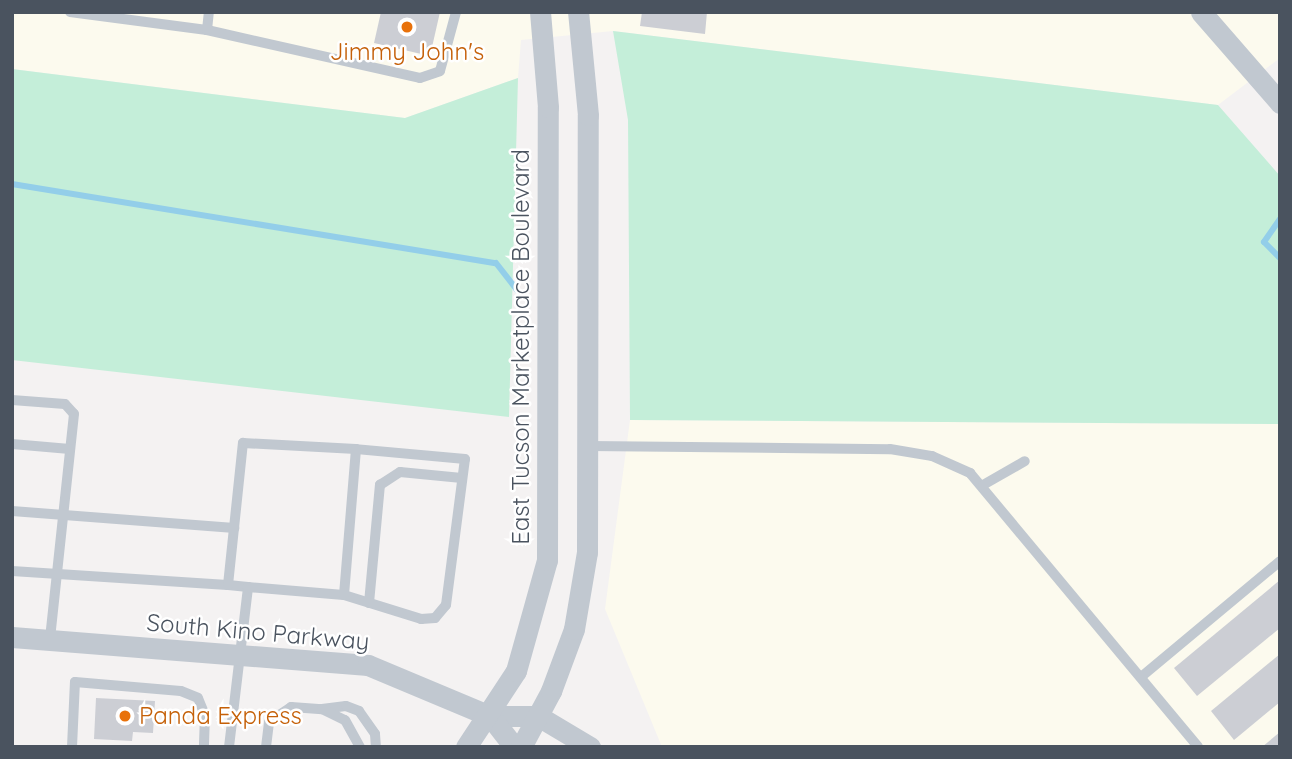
<!DOCTYPE html>
<style>
body{margin:0}
#map{position:relative;width:1292px;height:759px;overflow:hidden;background:#f4f2f2;font-family:Quicksand,sans-serif}
div>[style]{position:absolute}
[style*='--x']{left:calc(var(--x)*1px);top:calc(var(--y)*1px);width:calc(var(--w)*1px);rotate:calc(var(--a)*1deg)}
.commercial>*{inset:0;background:#fcfaee}
.green>*{inset:0;background:#c4eed9}
.stream>*{height:6px;margin:-3px;padding:0 3px;transform-origin:3px;border-radius:3px;background:#93cee9}
.building>*{inset:0;background:#ccced4}
.lane>*{height:10px;margin:-5px;padding:0 5px;transform-origin:5px;border-radius:5px;background:#c1c8d0}
.street>*{height:21px;margin:-10.5px;padding:0 10.5px;transform-origin:10.5px;border-radius:10.5px;background:#c1c8d0}
.dots>*{width:19px;height:19px;translate:-50% -50%;box-sizing:border-box;border:4px solid #fff;border-radius:50%}
span{translate:-50% -50%;white-space:nowrap;text-align:center;line-height:1.15;-webkit-text-stroke:5px #fff;paint-order:stroke}
.food-label{font-size:24px;color:#c56008}
.left{translate:0 -50%;text-align:left}
.street-label{font-size:24px;color:#4a535f}
.frame{position:absolute;inset:0;border:14px solid #4a535f;pointer-events:none}
</style>
<div id="map">
<div class="commercial">
<div style="clip-path:polygon(12px 12px,1280px 12px,1280px 58px,1218px 105px,613px 31px,521px 40px,518px 78px,405px 118px,12px 69px)"></div>
<div style="clip-path:polygon(630px 420px,1280px 424px,1280px 747px,662px 747px,605px 609px)"></div>
</div>
<div class="green">
<div style="clip-path:polygon(613px 31px,1218px 105px,1280px 176px,1280px 424px,630px 420px,628px 120px)"></div>
<div style="clip-path:polygon(12px 69px,405px 118px,518px 78px,509px 417px,12px 360px)"></div>
</div>
<div class="stream">
<div style="--x:12;--y:184;--w:490;--a:9.3"></div>
<div style="--x:496;--y:263;--w:34;--a:52"></div>
<div style="--x:1280;--y:219;--w:28;--a:125"></div>
<div style="--x:1264;--y:242;--w:23;--a:45"></div>
</div>
<div class="building">
<div style="clip-path:polygon(381px 12px,440px 12px,430px 56px,374px 43px)"></div>
<div style="clip-path:polygon(642px 12px,707px 12px,705px 34px,640px 26px)"></div>
<div style="clip-path:polygon(1280px 580px,1280px 628px,1197px 696px,1174px 668px)"></div>
<div style="clip-path:polygon(1280px 654px,1280px 702px,1234px 740px,1211px 711px)"></div>
<div style="clip-path:polygon(96px 698px,155px 701px,153px 733px,133px 732px,132px 741px,94px 739px)"></div>
<div style="clip-path:polygon(1280px 732px,1280px 747px,1262px 747px)"></div>
</div>
<div class="lane">
<div style="--x:70;--y:12;--w:138;--a:7.5"></div>
<div style="--x:207;--y:30;--w:218;--a:12.7"></div>
<div style="--x:420;--y:78;--w:21;--a:-19"></div>
<div style="--x:440;--y:71;--w:61;--a:-74.8"></div>
<div style="--x:207;--y:30;--w:18;--a:-84"></div>
<div style="--x:12;--y:400;--w:53;--a:4.3"></div>
<div style="--x:65;--y:404;--w:13;--a:48"></div>
<div style="--x:74;--y:414;--w:227;--a:96.1"></div>
<div style="--x:12;--y:444;--w:58;--a:4.9"></div>
<div style="--x:589;--y:446;--w:301;--a:0.6"></div>
<div style="--x:890;--y:449;--w:43;--a:9.5"></div>
<div style="--x:932;--y:456;--w:42;--a:24.1"></div>
<div style="--x:970;--y:473;--w:356;--a:50.2"></div>
<div style="--x:983;--y:485;--w:48;--a:-29.7"></div>
<div style="--x:12;--y:511;--w:223;--a:4.4"></div>
<div style="--x:12;--y:571;--w:216;--a:3.7"></div>
<div style="--x:248;--y:587;--w:20;--a:-174"></div>
<div style="--x:228;--y:585;--w:143;--a:-84"></div>
<div style="--x:243;--y:443;--w:113;--a:3"></div>
<div style="--x:369;--y:603;--w:119;--a:-84.7"></div>
<div style="--x:380;--y:485;--w:24;--a:-33"></div>
<div style="--x:400;--y:472;--w:62;--a:5.5"></div>
<div style="--x:1141;--y:677;--w:181;--a:-39.8"></div>
<div style="--x:322;--y:709;--w:24;--a:-7"></div>
<div style="--x:346;--y:706;--w:14;--a:21"></div>
<div style="--x:359;--y:711;--w:28;--a:55"></div>
<div style="--x:375;--y:734;--w:13;--a:86"></div>
<div style="--x:72;--y:747;--w:65;--a:-87.4"></div>
<div style="--x:75;--y:682;--w:106;--a:4.9"></div>
<div style="--x:181;--y:691;--w:18;--a:22"></div>
<div style="--x:198;--y:698;--w:18;--a:68"></div>
<div style="--x:205;--y:715;--w:32;--a:92"></div>
<div style="--x:229;--y:747;--w:161;--a:-83.2"></div>
<div style="--x:248;--y:587;--w:96;--a:4.8"></div>
<div style="--x:344;--y:595;--w:81;--a:17.3"></div>
<div style="--x:421;--y:619;--w:14;--a:-4"></div>
<div style="--x:435;--y:618;--w:17;--a:-50"></div>
<div style="--x:446;--y:605;--w:147;--a:-82.6"></div>
<div style="--x:465;--y:459;--w:109;--a:-174.8"></div>
<div style="--x:356;--y:449;--w:146;--a:94.7"></div>
<div style="--x:266;--y:747;--w:25;--a:-83"></div>
<div style="--x:269;--y:722;--w:27;--a:-34"></div>
<div style="--x:291;--y:707;--w:31;--a:4"></div>
<div style="--x:322;--y:709;--w:25;--a:26"></div>
<div style="--x:345;--y:720;--w:31;--a:61"></div>
</div>
<div class="street">
<div style="--x:1201;--y:12;--w:121;--a:49"></div>
<div style="--x:12;--y:637;--w:357;--a:4.5"></div>
<div style="--x:368;--y:665;--w:132;--a:22.7"></div>
<div style="--x:490;--y:716;--w:48;--a:0"></div>
<div style="--x:538;--y:716;--w:61;--a:30.8"></div>
<div style="--x:490;--y:716;--w:39;--a:52"></div>
<div style="--x:466;--y:747;--w:91;--a:-56.7"></div>
<div style="--x:516;--y:671;--w:115;--a:-74.4"></div>
<div style="--x:547;--y:560;--w:453;--a:-89.9"></div>
<div style="--x:548;--y:107;--w:95;--a:-94.8"></div>
<div style="--x:521;--y:747;--w:64;--a:-61.8"></div>
<div style="--x:551;--y:691;--w:66;--a:-69.6"></div>
<div style="--x:574;--y:629;--w:78;--a:-80.4"></div>
<div style="--x:587;--y:552;--w:437;--a:-89.9"></div>
<div style="--x:588;--y:115;--w:103;--a:-95.5"></div>
</div>
<div class="dots">
<div style="left:407px;top:27px;background:#e8710a"></div>
<div style="left:125px;top:716px;background:#e8710a"></div>
</div>
<div class="food-label">
<span style="left:407px;top:52px">Jimmy John's</span>
<span class="left" style="left:139px;top:716px">Panda Express</span>
</div>
<div class="street-label">
<span style="left:521px;top:347px;rotate:-90deg">East Tucson Marketplace Boulevard</span>
<span style="left:258px;top:632px;rotate:5deg">South Kino Parkway</span>
</div>
<div class="frame"></div>
</div>
